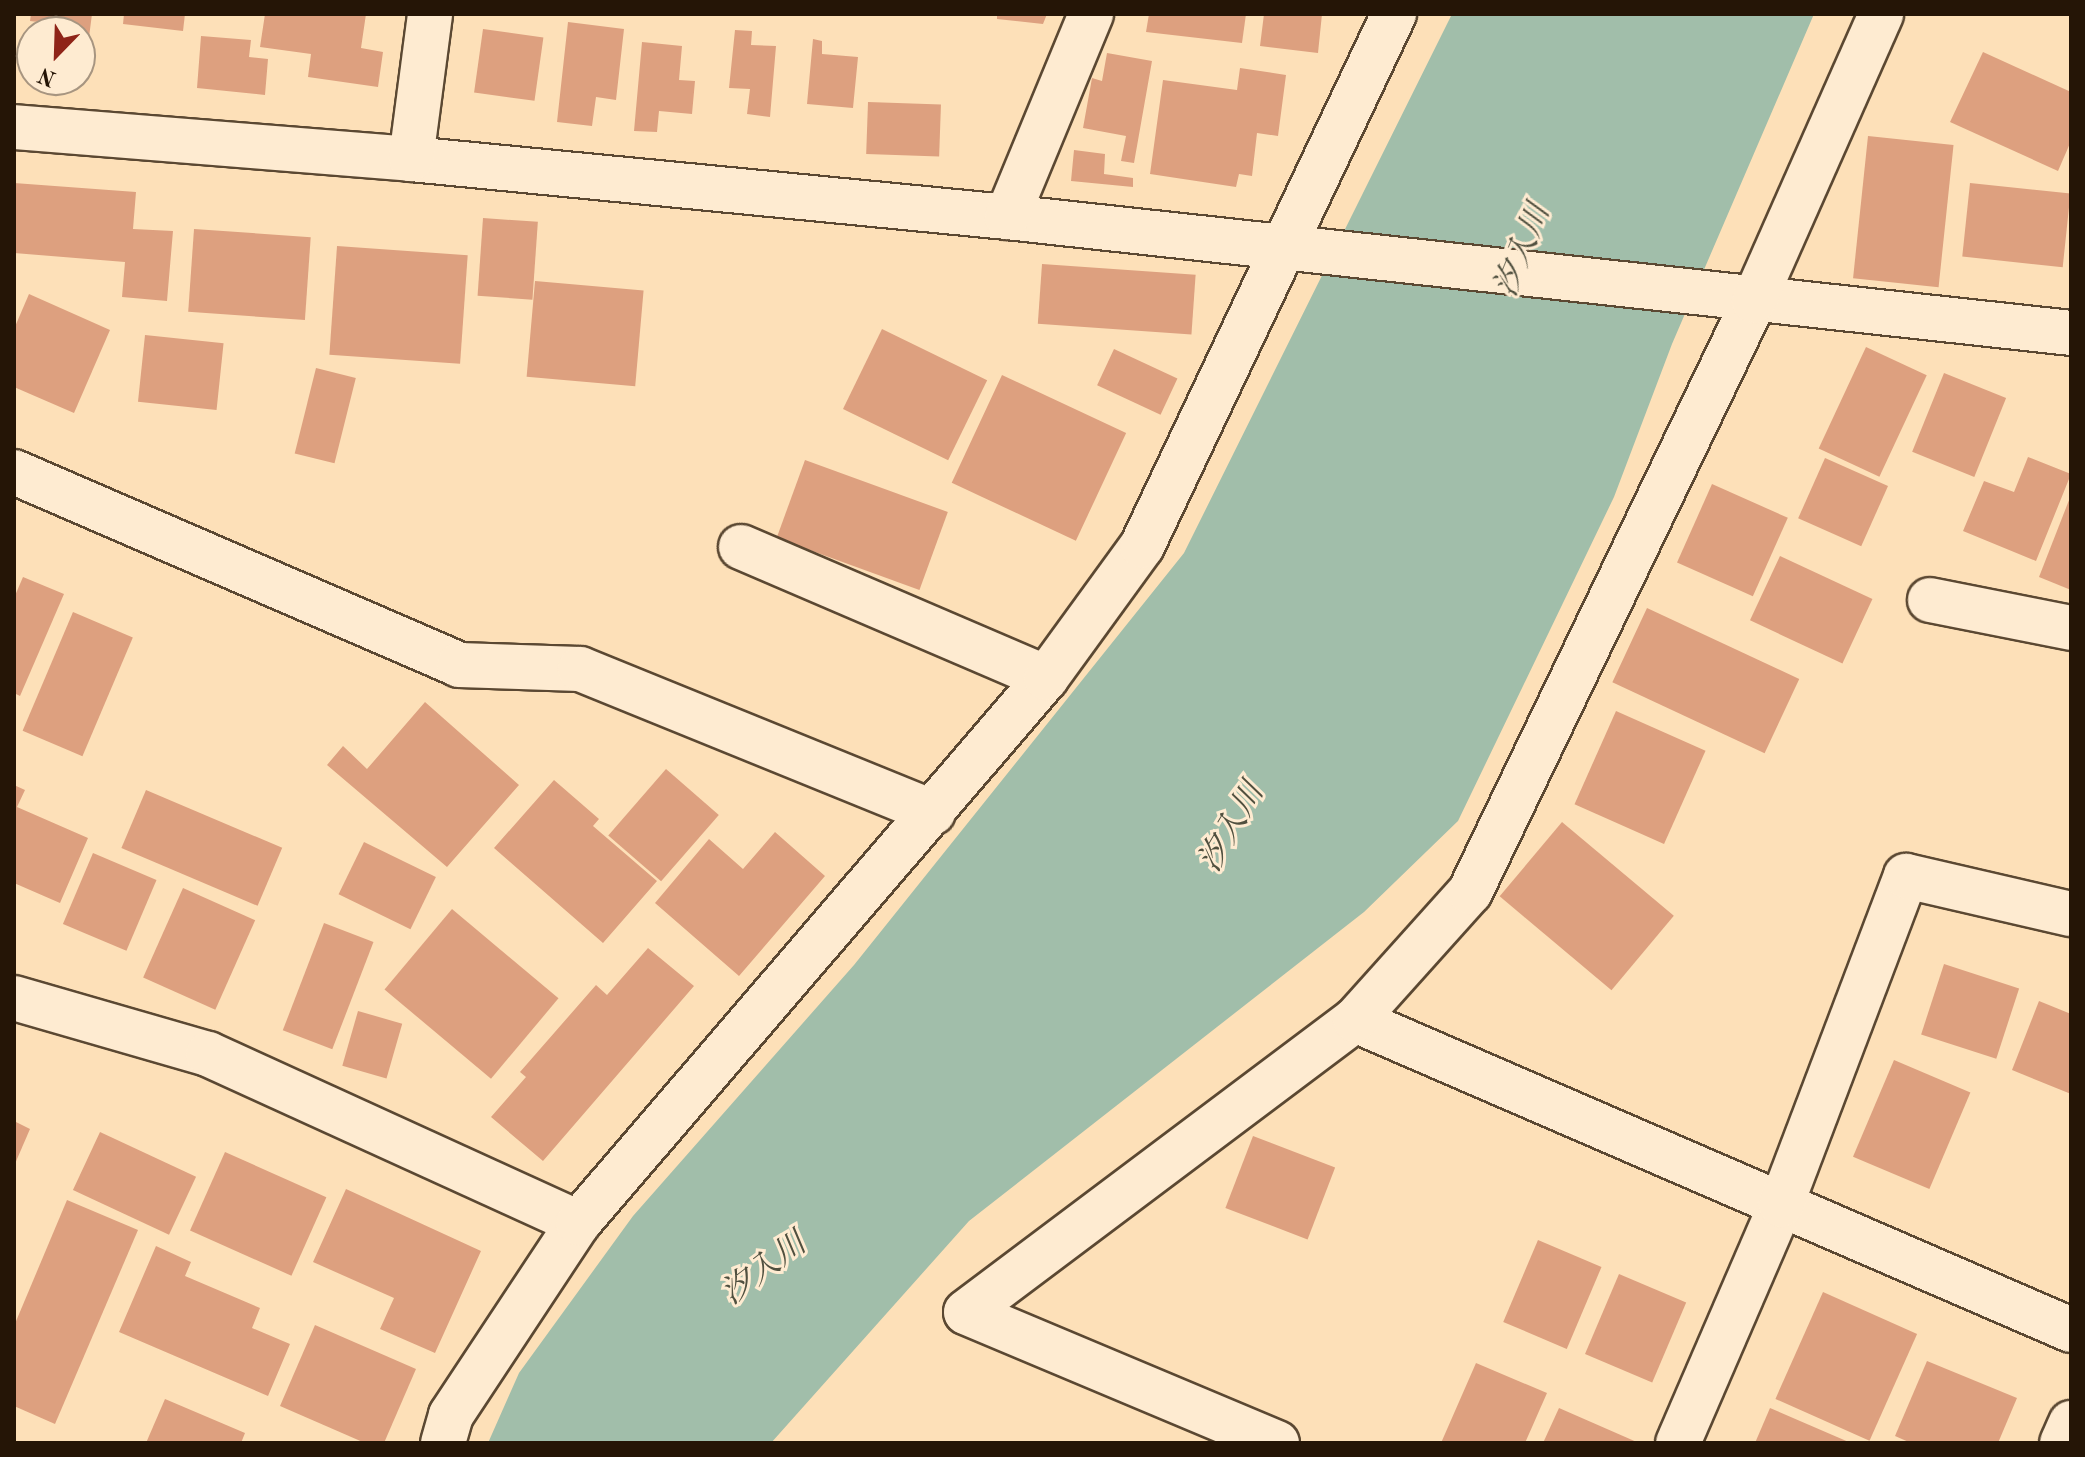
<!DOCTYPE html>
<meta charset="utf-8">
<style>
body{margin:0}
#map{position:relative;width:2085px;height:1457px;overflow:hidden;background:#fde0b8;font-family:"Old Standard TT","Noto Serif JP",serif}
div>[style]{position:absolute}
[style*='--x']{left:calc(var(--x)*1px);top:calc(var(--y)*1px);width:calc(var(--w)*1px);rotate:calc(var(--a)*1deg)}
.water>*{inset:0;background:#a1beaa}
.building>*{inset:0;background:#dda07f;transform-origin:0 0}
.roads{filter:drop-shadow(2px 0 #5b4832) drop-shadow(-2px 0 #5b4832) drop-shadow(0 2px #5b4832) drop-shadow(0 -2px #5b4832)}
.street>*{height:44px;margin:-22px;padding:0 22px;transform-origin:22px;border-radius:22px;background:#feebd1}
span{translate:-50% -50%;white-space:nowrap;text-align:center;line-height:1.15;-webkit-text-stroke:6px #feebd1;paint-order:stroke}
.water-label{font-size:32px;color:#50503f;font-style:italic}
.frame{position:absolute;inset:0;border:16px solid #251506;pointer-events:none}
.north{position:absolute;left:16px;top:16px;width:80px;height:80px;box-sizing:border-box;background:#feebd1;border:2px solid #a79580;border-radius:50%;rotate:203deg;font-size:22px;font-weight:700;line-height:32px;text-align:center;color:#251506}
.north::after{content:'';display:block;margin:auto;width:28px;height:36px;background:#8f2418;clip-path:polygon(50% 0,100% 100%,50% 72%,0 100%)}
</style>
<div id="map">
<div class="water">
<div style="clip-path:polygon(1452px 14px,1814px 14px,1672px 344px,1614px 497px,1458px 821px,1364px 912px,969px 1221px,771px 1443px,488px 1443px,519px 1373px,633px 1216px,854px 965px,1184px 553px)"></div>
</div>
<div class="building">
<div style="clip-path:polygon(31px 14px,92px 14px,88px 45px,80px 44px,80px 32px,53px 32px,54px 24px,30px 21px)"></div>
<div style="clip-path:polygon(124px 14px,185px 14px,183px 31px,123px 24px)"></div>
<div style="clip-path:polygon(265px 14px,366px 14px,361px 48px,383px 52px,378px 87px,308px 77px,311px 54px,260px 47px)"></div>
<div style="clip-path:polygon(997px 14px,1047px 14px,1043px 24px,997px 19px)"></div>
<div style="clip-path:polygon(1149px 14px,1246px 14px,1242px 43px,1146px 32px)"></div>
<div style="clip-path:polygon(1264px 14px,1322px 14px,1318px 53px,1260px 46px)"></div>
<div style="clip-path:polygon(568px 22px,624px 29px,616px 100px,596px 97px,592px 126px,557px 122px)"></div>
<div style="left:483px;top:29px;width:61px;height:64px;rotate:8deg"></div>
<div style="clip-path:polygon(735px 30px,752px 31px,751px 45px,776px 46px,770px 117px,747px 114px,750px 89px,729px 88px)"></div>
<div style="clip-path:polygon(201px 36px,251px 40px,249px 57px,268px 59px,265px 95px,197px 88px)"></div>
<div style="clip-path:polygon(813px 39px,822px 41px,822px 54px,858px 57px,853px 108px,807px 104px)"></div>
<div style="clip-path:polygon(642px 42px,682px 46px,679px 80px,695px 81px,692px 114px,659px 111px,657px 132px,634px 131px)"></div>
<div style="clip-path:polygon(1983px 52px,2071px 92px,2071px 141px,2058px 171px,1950px 122px)"></div>
<div style="clip-path:polygon(1107px 53px,1152px 61px,1134px 163px,1121px 161px,1126px 136px,1083px 128px,1092px 78px,1102px 81px)"></div>
<div style="clip-path:polygon(1240px 68px,1286px 75px,1278px 136px,1257px 133px,1252px 176px,1239px 174px,1236px 187px,1150px 174px,1163px 80px,1237px 90px)"></div>
<div style="left:868px;top:102px;width:73px;height:52px;rotate:2deg"></div>
<div style="left:1868px;top:136px;width:86px;height:143px;rotate:6deg"></div>
<div style="clip-path:polygon(1074px 150px,1105px 154px,1104px 174px,1133px 178px,1133px 187px,1071px 181px)"></div>
<div style="clip-path:polygon(14px 183px,136px 192px,133px 229px,173px 231px,167px 301px,122px 297px,125px 262px,14px 253px)"></div>
<div style="left:1970px;top:183px;width:101px;height:74px;rotate:6deg"></div>
<div style="left:483px;top:218px;width:55px;height:78px;rotate:4deg"></div>
<div style="left:194px;top:229px;width:117px;height:83px;rotate:4deg"></div>
<div style="left:337px;top:246px;width:131px;height:109px;rotate:4deg"></div>
<div style="left:1042px;top:264px;width:154px;height:60px;rotate:4deg"></div>
<div style="left:535px;top:281px;width:109px;height:96px;rotate:5deg"></div>
<div style="clip-path:polygon(29px 294px,110px 330px,74px 413px,14px 387px,14px 329px)"></div>
<div style="left:882px;top:329px;width:117px;height:89px;rotate:26deg"></div>
<div style="left:145px;top:335px;width:79px;height:67px;rotate:6deg"></div>
<div style="left:1866px;top:347px;width:67px;height:112px;rotate:25deg"></div>
<div style="left:1114px;top:349px;width:70px;height:40px;rotate:25deg"></div>
<div style="left:316px;top:368px;width:41px;height:88px;rotate:14deg"></div>
<div style="left:1944px;top:373px;width:67px;height:85px;rotate:22deg"></div>
<div style="left:1002px;top:375px;width:137px;height:119px;rotate:25deg"></div>
<div style="clip-path:polygon(2028px 457px,2071px 474px,2036px 561px,1963px 531px,1984px 481px,2014px 492px)"></div>
<div style="left:1825px;top:458px;width:69px;height:66px;rotate:24deg"></div>
<div style="left:805px;top:460px;width:152px;height:83px;rotate:20deg"></div>
<div style="left:1712px;top:484px;width:83px;height:86px;rotate:24deg"></div>
<div style="clip-path:polygon(2071px 495px,2071px 590px,2039px 577px)"></div>
<div style="left:1780px;top:556px;width:102px;height:71px;rotate:25deg"></div>
<div style="clip-path:polygon(23px 577px,64px 594px,20px 696px,14px 693px,14px 598px)"></div>
<div style="left:1647px;top:608px;width:168px;height:82px;rotate:25deg"></div>
<div style="left:73px;top:612px;width:65px;height:129px;rotate:23deg"></div>
<div style="clip-path:polygon(425px 702px,519px 785px,447px 867px,327px 765px,343px 746px,367px 769px)"></div>
<div style="left:1616px;top:711px;width:98px;height:102px;rotate:24deg"></div>
<div style="left:666px;top:769px;width:70px;height:88px;rotate:41deg"></div>
<div style="clip-path:polygon(554px 780px,599px 819px,593px 826px,657px 881px,603px 943px,494px 848px)"></div>
<div style="clip-path:polygon(14px 785px,25px 790px,17px 807px,88px 838px,60px 903px,14px 883px)"></div>
<div style="left:146px;top:790px;width:148px;height:63px;rotate:23deg"></div>
<div style="left:1562px;top:822px;width:146px;height:97px;rotate:40deg"></div>
<div style="clip-path:polygon(775px 832px,825px 876px,739px 976px,655px 903px,709px 839px,743px 869px)"></div>
<div style="left:364px;top:842px;width:80px;height:58px;rotate:26deg"></div>
<div style="left:93px;top:853px;width:69px;height:77px;rotate:23deg"></div>
<div style="left:183px;top:888px;width:79px;height:98px;rotate:24deg"></div>
<div style="left:452px;top:909px;width:139px;height:105px;rotate:40deg"></div>
<div style="left:324px;top:923px;width:53px;height:115px;rotate:21deg"></div>
<div style="clip-path:polygon(648px 948px,694px 986px,543px 1161px,491px 1117px,526px 1077px,520px 1072px,596px 985px,607px 995px)"></div>
<div style="left:1944px;top:964px;width:79px;height:74px;rotate:18deg"></div>
<div style="clip-path:polygon(2039px 1001px,2071px 1014px,2071px 1094px,2012px 1070px)"></div>
<div style="left:358px;top:1011px;width:46px;height:57px;rotate:16deg"></div>
<div style="left:1894px;top:1060px;width:83px;height:105px;rotate:23deg"></div>
<div style="clip-path:polygon(14px 1121px,30px 1129px,14px 1166px)"></div>
<div style="left:100px;top:1132px;width:106px;height:64px;rotate:25deg"></div>
<div style="left:1253px;top:1136px;width:88px;height:77px;rotate:21deg"></div>
<div style="left:225px;top:1152px;width:111px;height:86px;rotate:24deg"></div>
<div style="clip-path:polygon(346px 1189px,481px 1251px,435px 1353px,380px 1329px,394px 1298px,313px 1262px)"></div>
<div style="clip-path:polygon(67px 1200px,138px 1230px,55px 1424px,14px 1406px,14px 1326px)"></div>
<div style="left:1538px;top:1240px;width:69px;height:89px;rotate:23deg"></div>
<div style="clip-path:polygon(156px 1246px,191px 1262px,185px 1276px,260px 1308px,252px 1328px,290px 1344px,268px 1396px,119px 1332px)"></div>
<div style="left:1619px;top:1274px;width:73px;height:87px;rotate:23deg"></div>
<div style="left:1823px;top:1292px;width:103px;height:117px;rotate:24deg"></div>
<div style="clip-path:polygon(315px 1325px,416px 1369px,384px 1443px,365px 1443px,280px 1406px)"></div>
<div style="clip-path:polygon(1927px 1361px,2017px 1398px,1998px 1443px,1911px 1443px,1895px 1436px)"></div>
<div style="clip-path:polygon(1476px 1363px,1547px 1393px,1525px 1443px,1441px 1443px)"></div>
<div style="clip-path:polygon(165px 1399px,245px 1433px,241px 1443px,146px 1443px)"></div>
<div style="clip-path:polygon(1559px 1408px,1639px 1443px,1543px 1443px)"></div>
<div style="clip-path:polygon(1770px 1408px,1851px 1443px,1755px 1443px)"></div>
</div>
<div class="roads">
<div class="street">
<div style="--x:14;--y:127;--w:398;--a:4.6"></div>
<div style="--x:411;--y:159;--w:599;--a:5.56"></div>
<div style="--x:1007;--y:217;--w:1070;--a:6.22"></div>
<div style="--x:411;--y:159;--w:146;--a:-82.5"></div>
<div style="--x:1007;--y:217;--w:220;--a:-67.5"></div>
<div style="--x:14;--y:472;--w:485;--a:23.4"></div>
<div style="--x:459;--y:665;--w:121;--a:1.9"></div>
<div style="--x:580;--y:669;--w:381;--a:22.1"></div>
<div style="--x:741;--y:547;--w:332;--a:23.2"></div>
<div style="--x:1930;--y:600;--w:144;--a:11.2"></div>
<div style="--x:14;--y:998;--w:202;--a:16.1"></div>
<div style="--x:208;--y:1054;--w:407;--a:24.5"></div>
<div style="--x:1355;--y:1020;--w:780;--a:23.41"></div>
<div style="--x:443;--y:1443;--w:29;--a:-74"></div>
<div style="--x:451;--y:1415;--w:230;--a:-56.5"></div>
<div style="--x:578;--y:1223;--w:718;--a:-49.35"></div>
<div style="--x:1046;--y:678;--w:163;--a:-54"></div>
<div style="--x:1142;--y:546;--w:589;--a:-64.65"></div>
<div style="--x:1277;--y:1443;--w:337;--a:-157.2"></div>
<div style="--x:966;--y:1312;--w:486;--a:-36.9"></div>
<div style="--x:1355;--y:1020;--w:172;--a:-48.1"></div>
<div style="--x:1470;--y:892;--w:656;--a:-64.33"></div>
<div style="--x:1754;--y:301;--w:314;--a:-66.1"></div>
<div style="--x:1678;--y:1443;--w:259;--a:-66.6"></div>
<div style="--x:1781;--y:1205;--w:352;--a:-69.2"></div>
<div style="--x:1906;--y:876;--w:169;--a:13"></div>
<div style="--x:2062;--y:1443;--w:22;--a:-66"></div>
</div>
</div>
<div class="water-label">
<span style="left:1524px;top:251px;rotate:-68deg">汐入川</span>
<span style="left:1233px;top:828px;rotate:-60deg">汐入川</span>
<span style="left:765px;top:1270px;rotate:-37deg">汐入川</span>
</div>
<div class="frame"></div>
<div class="north">N</div>
</div>
